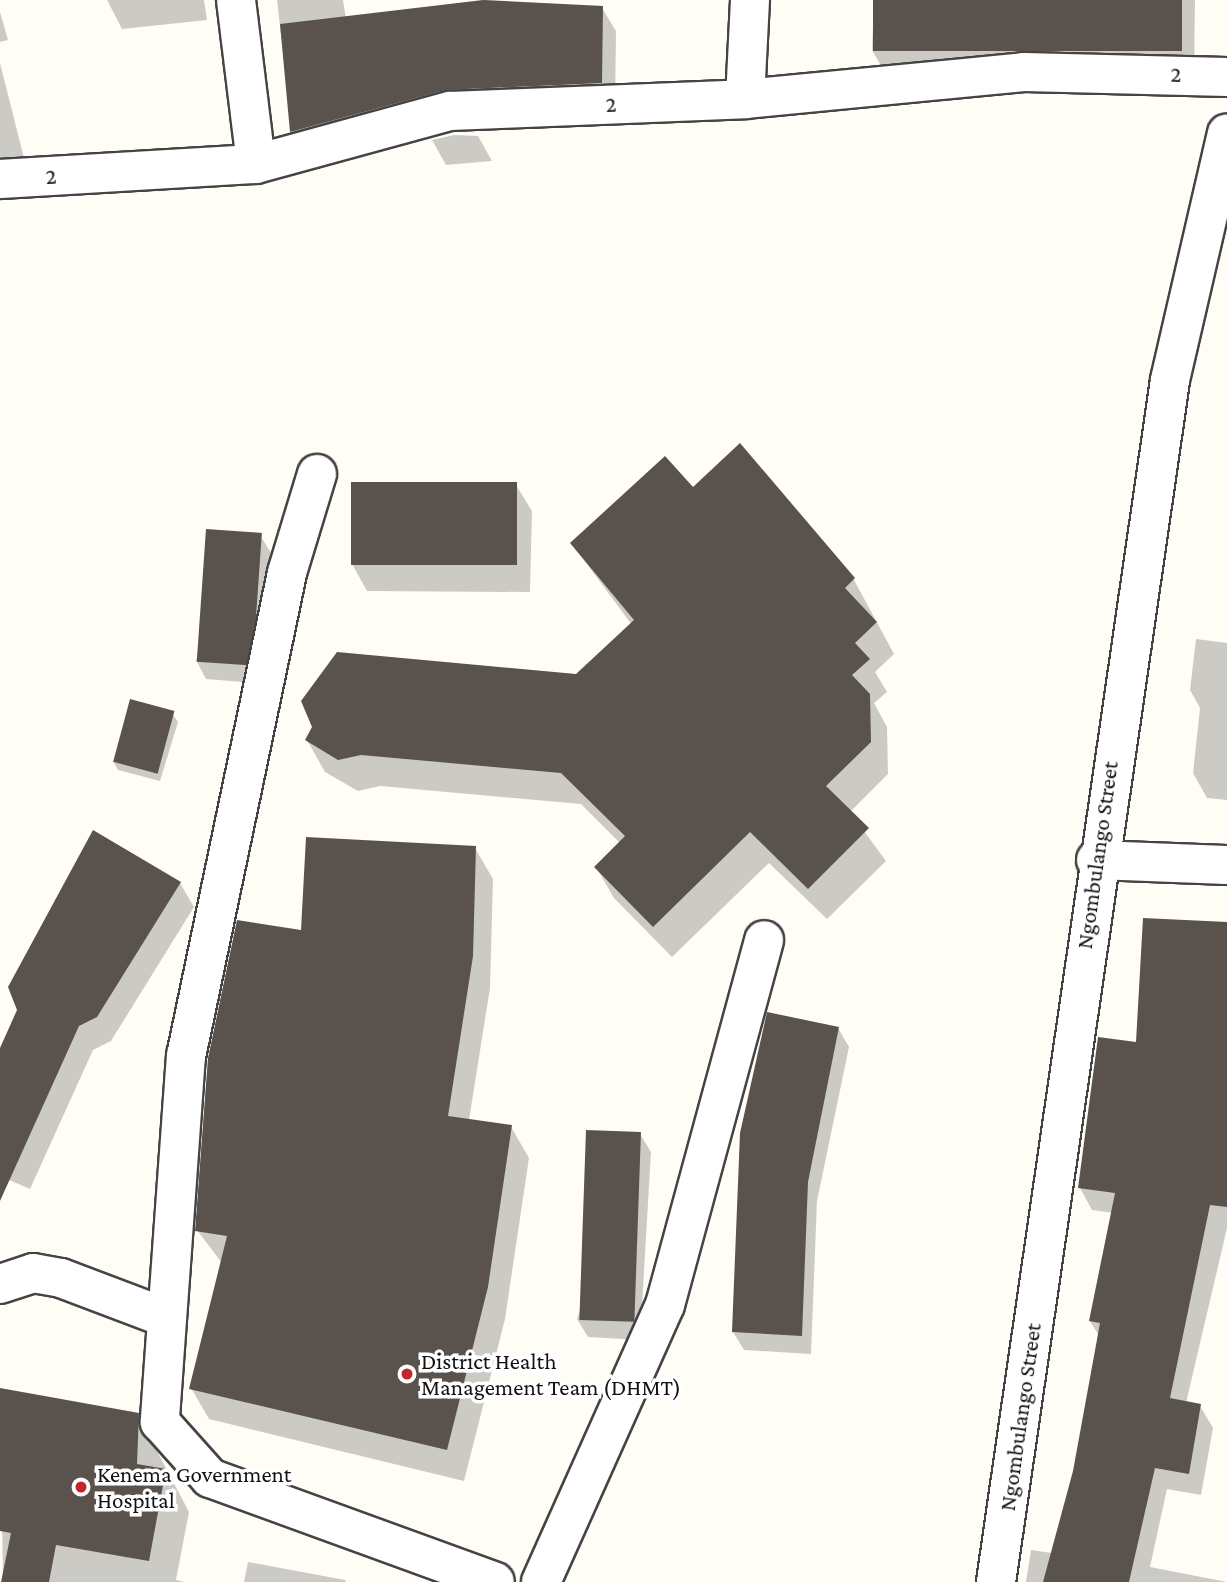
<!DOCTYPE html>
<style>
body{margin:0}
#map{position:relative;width:1227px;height:1582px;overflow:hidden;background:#fffdf5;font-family:"Crimson Pro",serif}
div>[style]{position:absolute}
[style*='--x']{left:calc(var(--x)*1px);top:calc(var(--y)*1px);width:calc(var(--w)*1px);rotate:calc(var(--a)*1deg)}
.shadow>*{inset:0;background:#0003}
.building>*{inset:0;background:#5a524d;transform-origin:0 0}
.roads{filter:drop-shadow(2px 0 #444) drop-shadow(-2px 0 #444) drop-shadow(0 2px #444) drop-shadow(0 -2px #444)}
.minor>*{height:38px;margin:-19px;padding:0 19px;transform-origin:19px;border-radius:19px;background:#fff}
.dots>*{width:19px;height:19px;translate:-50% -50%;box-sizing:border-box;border:4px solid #fff;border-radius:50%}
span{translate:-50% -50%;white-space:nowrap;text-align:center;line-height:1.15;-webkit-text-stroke:7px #fff;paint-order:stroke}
.street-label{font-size:23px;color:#111}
.poi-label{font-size:23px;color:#111}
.left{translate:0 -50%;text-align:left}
</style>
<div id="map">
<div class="shadow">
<div style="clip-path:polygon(107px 0,204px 0,207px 20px,122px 29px)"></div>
<div style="clip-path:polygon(277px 0,343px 0,346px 19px,484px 6px,484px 0,602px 8px,616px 31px,615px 106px,458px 113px,305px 155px,292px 131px)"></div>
<div style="clip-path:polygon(874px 0,1195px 0,1194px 77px,885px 73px,872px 50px)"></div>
<div style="clip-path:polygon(0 12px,8px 40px,0 42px)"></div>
<div style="clip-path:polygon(0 63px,29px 178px,0 186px)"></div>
<div style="clip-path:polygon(454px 135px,478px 136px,492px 161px,446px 165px,432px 140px)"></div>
<div style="clip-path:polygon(740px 445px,854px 580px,894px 654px,875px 672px,887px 692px,874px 703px,887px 727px,888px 774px,850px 812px,886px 861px,827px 919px,769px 863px,672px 957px,614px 898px,596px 867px,620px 843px,581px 804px,380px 786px,358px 791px,325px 772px,307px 740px,577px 676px,632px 625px,572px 544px,693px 489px)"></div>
<div style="clip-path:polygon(516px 485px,532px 511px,530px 592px,367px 591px,352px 564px)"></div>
<div style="clip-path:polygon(260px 535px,271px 553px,255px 683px,206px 679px,196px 660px)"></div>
<div style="clip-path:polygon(1196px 639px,1227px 643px,1227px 800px,1207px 798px,1193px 773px,1200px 708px,1190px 690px)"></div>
<div style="clip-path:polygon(172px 713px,178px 722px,160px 781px,118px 770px,113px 761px)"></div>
<div style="clip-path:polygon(475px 848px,493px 879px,490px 988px,469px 1120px,511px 1127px,529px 1158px,505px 1319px,464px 1481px,209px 1419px,191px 1388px,222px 1263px,197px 1230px,303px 932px)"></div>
<div style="clip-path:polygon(180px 883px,194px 907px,111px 1041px,93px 1050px,30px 1189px,0 1176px,0 1052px)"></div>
<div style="clip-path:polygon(1227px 924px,1227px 1228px,1186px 1403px,1200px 1406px,1213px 1428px,1201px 1495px,1167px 1489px,1150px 1567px,1227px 1582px,1026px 1582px,1031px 1550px,1052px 1553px,1075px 1471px,1099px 1336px,1090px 1321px,1113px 1213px,1092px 1210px,1080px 1188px,1138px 1044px)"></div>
<div style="clip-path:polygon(838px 1028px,849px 1047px,817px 1201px,811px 1354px,744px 1350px,733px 1332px)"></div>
<div style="clip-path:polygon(640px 1134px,651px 1152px,640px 1340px,588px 1337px,577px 1319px)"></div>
<div style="clip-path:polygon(0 1390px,138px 1415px,189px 1512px,176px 1580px,185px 1582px,3px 1582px)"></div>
<div style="clip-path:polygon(248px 1562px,345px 1580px,346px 1582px,244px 1582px)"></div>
</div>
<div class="building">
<div style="clip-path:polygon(483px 0,603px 6px,602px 83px,445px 90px,290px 132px,280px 24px)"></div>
<div style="left:873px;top:0;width:309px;height:51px"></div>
<div style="clip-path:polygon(740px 443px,855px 578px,845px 588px,877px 622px,855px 643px,870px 659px,852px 675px,870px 694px,871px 742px,826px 786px,869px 828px,808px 889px,750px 832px,653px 927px,594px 867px,625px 836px,561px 773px,361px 755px,338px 760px,305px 740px,312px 727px,301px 701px,337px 652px,576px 674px,634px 620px,570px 543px,665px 456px,693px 487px)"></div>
<div style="left:351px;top:482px;width:166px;height:83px"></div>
<div style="left:206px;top:529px;width:56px;height:133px;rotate:4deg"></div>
<div style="left:130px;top:699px;width:46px;height:65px;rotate:15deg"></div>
<div style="clip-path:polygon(93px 830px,181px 882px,97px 1017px,79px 1026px,0 1201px,0 1048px,17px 1010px,8px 987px)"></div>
<div style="clip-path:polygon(306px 837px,476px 846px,473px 956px,448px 1116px,512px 1125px,488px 1287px,447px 1450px,189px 1389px,227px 1236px,195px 1231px,208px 1058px,237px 920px,301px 930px)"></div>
<div style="clip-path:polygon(1143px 918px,1227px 922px,1227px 1207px,1210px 1205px,1170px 1398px,1201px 1404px,1189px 1474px,1155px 1468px,1129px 1582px,1043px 1582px,1073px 1471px,1100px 1323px,1089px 1321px,1115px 1193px,1078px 1188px,1098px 1037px,1136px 1042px)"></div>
<div style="clip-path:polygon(767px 1012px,839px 1027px,808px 1182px,802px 1336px,732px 1332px,740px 1133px)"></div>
<div style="left:586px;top:1130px;width:55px;height:190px;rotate:2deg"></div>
<div style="clip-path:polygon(0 1388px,139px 1413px,137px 1464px,166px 1469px,149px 1561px,56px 1545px,49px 1582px,1px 1582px,11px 1533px,0 1531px)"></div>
</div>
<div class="roads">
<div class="minor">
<div style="--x:236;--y:0;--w:165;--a:83"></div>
<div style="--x:745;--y:99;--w:99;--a:-87.1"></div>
<div style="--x:0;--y:179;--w:256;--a:-3.4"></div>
<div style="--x:256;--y:164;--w:201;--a:-15.3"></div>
<div style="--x:450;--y:111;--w:295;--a:-2.3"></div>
<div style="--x:745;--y:99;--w:280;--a:-5.5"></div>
<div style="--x:1024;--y:72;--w:203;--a:1.4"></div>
<div style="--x:317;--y:474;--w:103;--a:106.9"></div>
<div style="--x:287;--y:573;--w:492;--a:101.8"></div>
<div style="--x:186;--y:1055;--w:368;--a:94.1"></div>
<div style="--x:160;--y:1422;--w:75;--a:48.2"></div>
<div style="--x:210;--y:1478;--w:303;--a:20"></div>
<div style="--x:1096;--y:860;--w:131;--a:2.2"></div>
<div style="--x:0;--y:1284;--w:35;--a:-18"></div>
<div style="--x:33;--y:1273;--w:28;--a:10"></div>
<div style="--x:61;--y:1278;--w:113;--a:20.7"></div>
<div style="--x:541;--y:1582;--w:303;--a:-65.9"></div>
<div style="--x:665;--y:1305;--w:378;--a:-74.8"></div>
<div style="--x:996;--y:1582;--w:1215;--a:-81.76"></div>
<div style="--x:1170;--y:380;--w:253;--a:-77"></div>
</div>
</div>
<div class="dots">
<div style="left:407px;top:1374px;background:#c4262e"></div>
<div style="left:81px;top:1487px;background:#c4262e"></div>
</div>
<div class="street-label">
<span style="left:1176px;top:74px;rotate:3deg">2</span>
<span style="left:611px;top:104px;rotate:-2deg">2</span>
<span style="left:51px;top:176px;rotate:-3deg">2</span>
<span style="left:1097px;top:855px;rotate:-82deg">Ngombulango Street</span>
<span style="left:1020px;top:1417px;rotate:-82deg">Ngombulango Street</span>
</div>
<div class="poi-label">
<span class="left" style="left:421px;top:1374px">District Health<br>Management Team (DHMT)</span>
<span class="left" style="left:97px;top:1487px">Kenema Government<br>Hospital</span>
</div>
</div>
